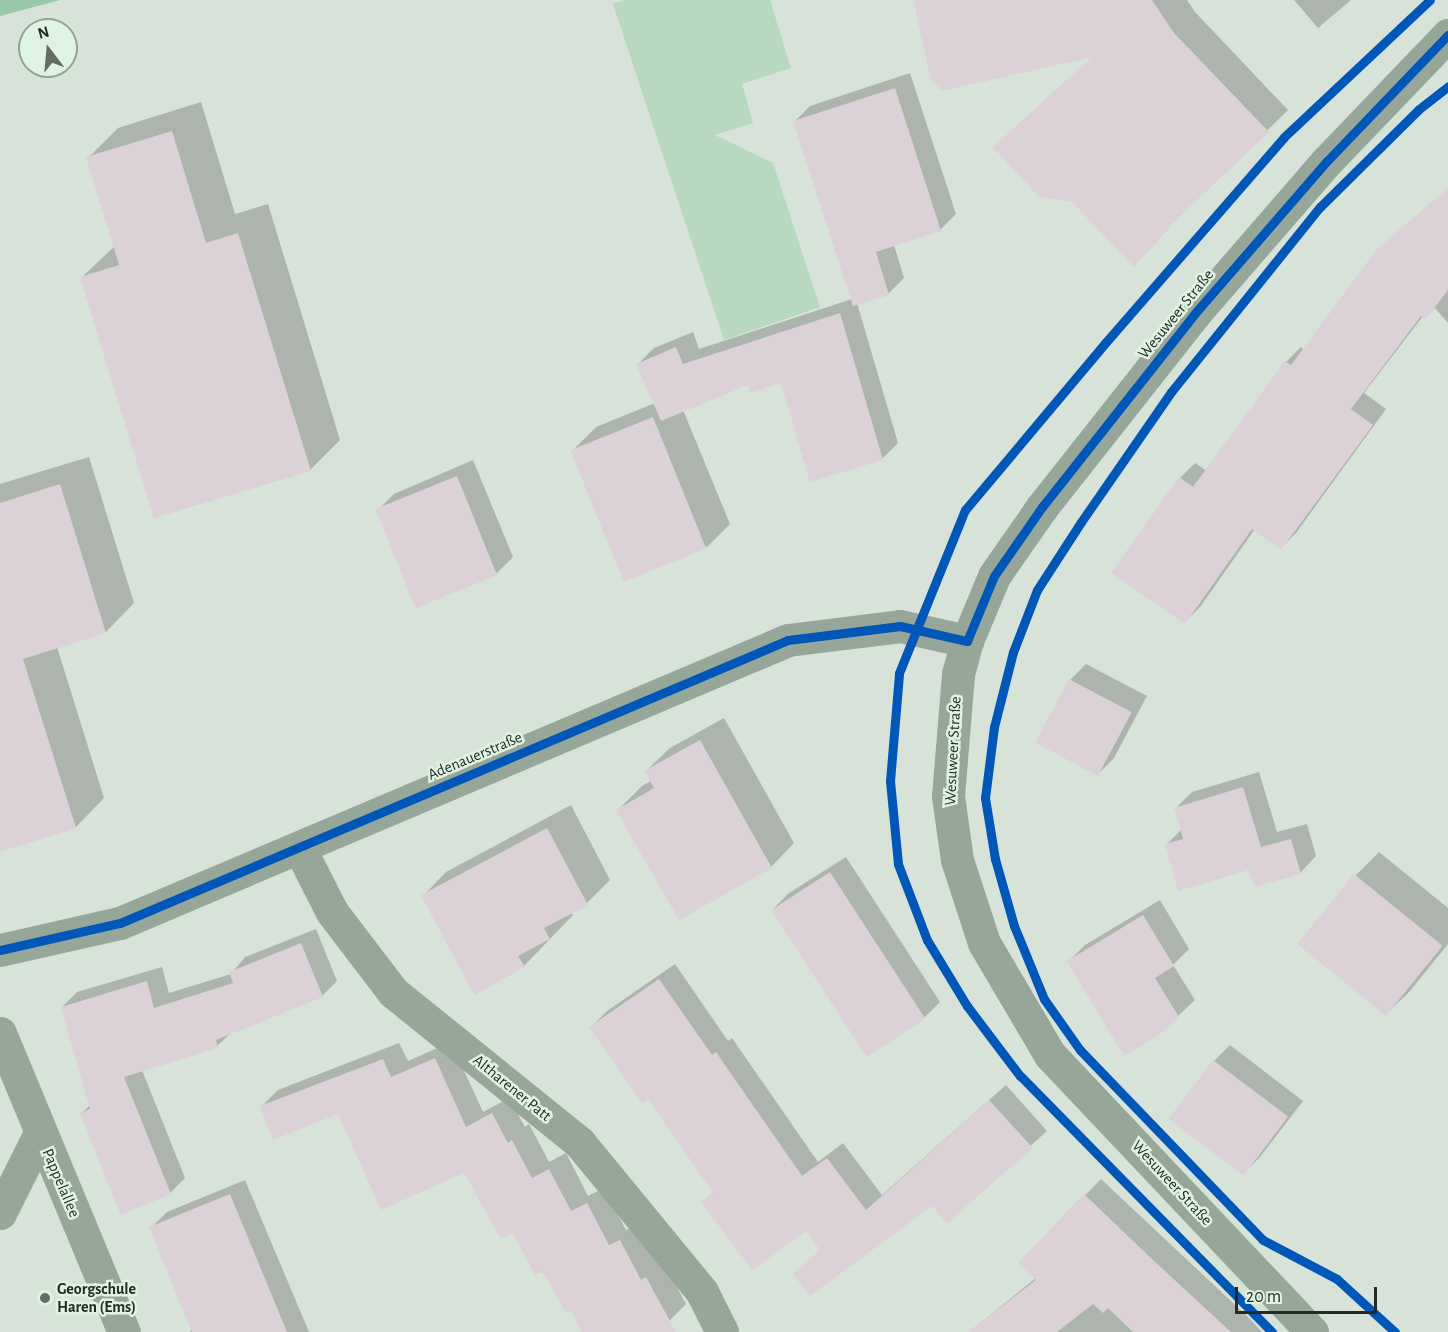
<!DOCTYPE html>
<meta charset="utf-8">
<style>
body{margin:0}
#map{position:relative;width:1448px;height:1332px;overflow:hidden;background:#d7e2d9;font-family:"Alegreya Sans",sans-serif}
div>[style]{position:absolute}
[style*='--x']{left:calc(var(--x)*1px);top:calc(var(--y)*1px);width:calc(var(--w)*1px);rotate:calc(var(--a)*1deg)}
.green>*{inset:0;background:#b8d8c0}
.forest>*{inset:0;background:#98c8a5}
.shadow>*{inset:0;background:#0003}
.building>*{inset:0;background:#dbd1d6;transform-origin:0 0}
.minor>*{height:33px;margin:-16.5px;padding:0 16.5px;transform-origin:16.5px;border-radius:16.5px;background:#96a699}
.major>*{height:33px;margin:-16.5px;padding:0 16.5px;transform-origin:16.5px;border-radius:16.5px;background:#96a79a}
.cycleway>*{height:9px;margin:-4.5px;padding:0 4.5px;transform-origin:4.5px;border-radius:4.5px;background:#0057b8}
.dots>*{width:16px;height:16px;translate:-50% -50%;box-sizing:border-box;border:3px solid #dff3e3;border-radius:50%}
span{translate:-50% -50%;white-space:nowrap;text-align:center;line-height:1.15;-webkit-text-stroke:5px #dff3e3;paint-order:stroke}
.street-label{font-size:16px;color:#242b26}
.poi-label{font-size:16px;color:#242b26;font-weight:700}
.left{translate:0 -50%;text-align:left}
.north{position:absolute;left:18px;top:18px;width:60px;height:60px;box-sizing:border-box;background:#dff3e3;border:2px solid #94a397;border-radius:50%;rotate:344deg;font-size:16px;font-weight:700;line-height:24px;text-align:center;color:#242b26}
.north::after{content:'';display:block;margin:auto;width:21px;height:27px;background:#636b65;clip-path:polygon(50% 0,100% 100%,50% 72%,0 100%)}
.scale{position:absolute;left:1235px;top:1287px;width:142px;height:27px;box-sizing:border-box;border:3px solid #242b26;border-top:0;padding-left:8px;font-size:18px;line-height:21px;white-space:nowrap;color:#242b26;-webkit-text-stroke:4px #dff3e3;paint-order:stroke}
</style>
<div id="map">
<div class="green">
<div style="clip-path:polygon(624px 0,770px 0,791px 68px,742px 84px,753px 123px,715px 135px,773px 163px,820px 307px,724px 340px,613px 4px)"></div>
</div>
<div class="forest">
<div style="clip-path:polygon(0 0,60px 0,0 16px)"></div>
</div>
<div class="shadow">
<div style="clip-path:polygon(914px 0,1187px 0,1195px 12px,1288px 110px,1175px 221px,1134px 265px,1094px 55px)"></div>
<div style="clip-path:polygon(1294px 0,1351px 0,1318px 28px)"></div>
<div style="clip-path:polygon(910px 73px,956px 214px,940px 230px,894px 245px,904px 278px,888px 294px,857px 303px,898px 443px,882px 459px,782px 381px,749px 383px,683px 410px,730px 524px,707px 547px,572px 451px,596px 427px,655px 403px,638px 364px,654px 348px,693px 332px,699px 349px,852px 299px,795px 121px,810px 106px)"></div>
<div style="clip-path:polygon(201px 102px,235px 214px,268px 204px,340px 440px,310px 470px,82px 277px,115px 246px,88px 158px,118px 128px)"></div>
<div style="clip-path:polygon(1448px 190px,1448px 323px,1435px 308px,1425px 317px,1423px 316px,1364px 393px,1386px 409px,1296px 533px,1281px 548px,1255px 529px,1200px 607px,1185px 622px,1180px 478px,1195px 463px,1207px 471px,1286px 362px,1301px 347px,1304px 350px)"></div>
<div style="clip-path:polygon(89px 457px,134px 603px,106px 632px,57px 647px,104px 798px,76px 827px,0 850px,0 484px)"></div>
<div style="clip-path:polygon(473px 460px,513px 557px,497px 573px,378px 510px,394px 494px)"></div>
<div style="clip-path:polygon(1086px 664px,1147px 696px,1114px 758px,1098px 774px,1070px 680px)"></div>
<div style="clip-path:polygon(724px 718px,794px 843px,771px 867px,618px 810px,642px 786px,651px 781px,646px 771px,670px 748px)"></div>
<div style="clip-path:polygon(1259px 772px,1277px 832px,1307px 824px,1316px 856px,1300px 873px,1250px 868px,1166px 845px,1182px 829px,1176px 808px,1192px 792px)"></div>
<div style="clip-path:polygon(571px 805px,610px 880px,587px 903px,571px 912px,573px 915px,524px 966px,423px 896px,446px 872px)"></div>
<div style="clip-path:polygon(1379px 852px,1448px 908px,1448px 944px,1410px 991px,1386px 1014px,1299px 944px,1356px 875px)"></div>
<div style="clip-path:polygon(846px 857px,940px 1002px,924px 1018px,773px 909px,789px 893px)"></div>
<div style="clip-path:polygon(1160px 900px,1189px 949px,1173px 965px,1195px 1000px,1178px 1016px,1069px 961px,1085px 945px)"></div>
<div style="clip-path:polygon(316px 929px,337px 981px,322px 996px,232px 1032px,217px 1046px,142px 1070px,185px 1178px,170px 1193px,82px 1113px,90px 1105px,62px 1007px,77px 992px,162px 967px,169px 993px,231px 974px,245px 957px)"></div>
<div style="clip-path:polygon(675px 964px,728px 1041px,732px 1038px,818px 1162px,843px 1143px,882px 1195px,1006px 1085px,1047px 1131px,947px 1221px,932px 1204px,821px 1249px,806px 1229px,703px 1202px,714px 1191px,648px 1097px,591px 1027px,607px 1011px)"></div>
<div style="clip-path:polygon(451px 1042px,483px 1112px,509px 1098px,525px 1127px,529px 1124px,549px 1162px,566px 1153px,588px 1196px,604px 1188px,626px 1230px,637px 1224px,663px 1261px,686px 1304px,669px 1321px,648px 1332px,584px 1332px,571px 1308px,465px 1171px,339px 1113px,261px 1107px,278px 1090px,399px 1043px,408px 1061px)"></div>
<div style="clip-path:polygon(1230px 1045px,1303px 1101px,1260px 1157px,1244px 1173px,1214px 1061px)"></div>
<div style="clip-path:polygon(1101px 1179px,1249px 1318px,1262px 1332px,969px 1332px,1036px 1278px,1021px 1262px)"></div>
<div style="clip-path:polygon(245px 1180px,309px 1332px,190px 1332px,192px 1328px,151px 1228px,167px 1212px)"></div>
</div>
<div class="building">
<div style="clip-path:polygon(913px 0,1152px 0,1174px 33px,1269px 132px,1177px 219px,1134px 267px,1072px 202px,1039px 197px,993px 147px,1092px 57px,942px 91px,931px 80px)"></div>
<div style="clip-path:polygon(895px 88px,941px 231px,876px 252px,889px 295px,853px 306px,793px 121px)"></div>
<div style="clip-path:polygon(172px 131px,206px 243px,238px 233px,311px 471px,154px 518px,80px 277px,119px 265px,86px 157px)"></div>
<div style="clip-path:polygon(1448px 188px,1448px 290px,1426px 319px,1421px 316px,1351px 409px,1373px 425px,1281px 550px,1252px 529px,1185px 624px,1111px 573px,1179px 477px,1193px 487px,1285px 361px,1291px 365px,1377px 249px)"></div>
<div style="clip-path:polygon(840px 313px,883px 460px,810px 482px,781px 383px,751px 393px,748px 385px,661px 421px,636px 364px,676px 347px,683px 364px)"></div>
<div style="left:653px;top:417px;width:142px;height:89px;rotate:68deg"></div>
<div style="left:457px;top:476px;width:107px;height:88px;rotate:68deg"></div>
<div style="clip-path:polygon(60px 484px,106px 633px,23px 659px,76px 828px,0 852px,0 503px)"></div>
<div style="left:1069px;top:679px;width:71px;height:72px;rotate:28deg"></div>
<div style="clip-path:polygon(700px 740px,772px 868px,679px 920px,616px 810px,654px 788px,644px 771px)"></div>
<div style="clip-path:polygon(1243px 787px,1261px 847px,1291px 839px,1301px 874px,1254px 887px,1249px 870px,1178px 891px,1165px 844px,1183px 839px,1174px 808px)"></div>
<div style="clip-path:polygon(547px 828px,588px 905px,544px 928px,550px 939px,518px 956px,525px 967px,474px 995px,421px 895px)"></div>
<div style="left:830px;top:872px;width:175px;height:70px;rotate:57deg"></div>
<div style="left:1354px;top:874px;width:114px;height:90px;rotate:39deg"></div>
<div style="clip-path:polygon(1143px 915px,1174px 966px,1155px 978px,1179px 1017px,1159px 1035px,1124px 1056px,1067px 961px)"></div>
<div style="clip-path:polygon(301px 943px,323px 997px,216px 1040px,218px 1048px,124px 1077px,171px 1194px,121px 1215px,80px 1113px,90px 1109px,61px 1007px,147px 981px,154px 1008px,233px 983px,229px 972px)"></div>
<div style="clip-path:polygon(659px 979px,712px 1055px,716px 1052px,802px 1176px,827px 1158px,866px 1210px,989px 1100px,1033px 1148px,947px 1223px,932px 1206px,810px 1296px,793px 1274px,820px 1250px,806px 1231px,752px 1270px,701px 1202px,713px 1193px,648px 1099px,642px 1103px,589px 1027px)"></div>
<div style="clip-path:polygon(435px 1058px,466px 1127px,492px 1113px,508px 1143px,512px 1140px,532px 1178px,549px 1169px,571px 1211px,587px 1203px,609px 1245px,620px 1240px,641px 1280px,646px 1277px,676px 1332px,582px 1332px,570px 1310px,566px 1313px,543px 1271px,535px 1275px,513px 1233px,501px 1239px,464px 1173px,381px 1210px,338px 1114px,273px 1140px,260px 1106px,383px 1059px,391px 1077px)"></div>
<div style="left:1213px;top:1060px;width:94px;height:74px;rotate:37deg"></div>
<div style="clip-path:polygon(230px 1194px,287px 1332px,192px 1332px,149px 1227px)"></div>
<div style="clip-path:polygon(1084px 1194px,1153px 1260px,1231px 1332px,1133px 1332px,1108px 1308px,1103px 1313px,1093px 1304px,1057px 1332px,968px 1332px,1036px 1280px,1018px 1263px)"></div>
</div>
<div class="minor">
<div style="--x:300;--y:849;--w:71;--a:63.1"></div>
<div style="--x:332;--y:912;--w:101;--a:52.7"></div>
<div style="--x:393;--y:992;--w:239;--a:38.9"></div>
<div style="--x:579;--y:1142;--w:194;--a:50.6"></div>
<div style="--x:702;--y:1292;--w:45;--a:63.4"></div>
<div style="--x:0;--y:950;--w:123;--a:-12.7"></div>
<div style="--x:120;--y:923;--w:725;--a:-22.96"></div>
<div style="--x:788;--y:640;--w:113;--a:-7.1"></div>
<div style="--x:900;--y:626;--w:69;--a:12.6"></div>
<div style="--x:0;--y:1033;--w:324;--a:67.5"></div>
<div style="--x:0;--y:1213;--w:89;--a:-63.4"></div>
</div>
<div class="major">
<div style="--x:1312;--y:1332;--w:381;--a:-133.4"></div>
<div style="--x:1050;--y:1055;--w:130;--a:-120.5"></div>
<div style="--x:984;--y:943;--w:87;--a:-108"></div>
<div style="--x:957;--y:860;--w:65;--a:-98"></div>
<div style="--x:948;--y:796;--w:122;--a:-85.3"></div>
<div style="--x:958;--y:674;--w:34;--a:-75"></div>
<div style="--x:967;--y:641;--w:70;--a:-67.4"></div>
<div style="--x:994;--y:576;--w:84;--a:-55.2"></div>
<div style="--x:1042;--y:507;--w:248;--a:-51.7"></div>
<div style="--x:1196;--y:312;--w:200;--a:-49.1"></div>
<div style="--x:1327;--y:161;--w:175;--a:-46.2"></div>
</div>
<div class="cycleway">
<div style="--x:0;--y:950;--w:123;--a:-12.7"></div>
<div style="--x:120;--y:923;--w:725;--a:-22.96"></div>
<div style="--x:788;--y:640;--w:113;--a:-7.1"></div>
<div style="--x:900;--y:626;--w:69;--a:12.6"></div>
<div style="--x:967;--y:641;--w:70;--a:-67.4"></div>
<div style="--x:994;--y:576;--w:84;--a:-55.2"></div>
<div style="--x:1042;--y:507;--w:248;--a:-51.7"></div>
<div style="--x:1196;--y:312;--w:200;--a:-49.1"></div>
<div style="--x:1327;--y:161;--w:175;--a:-46.2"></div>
<div style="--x:1272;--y:1332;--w:359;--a:-134.5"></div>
<div style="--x:1020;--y:1076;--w:88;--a:-127.1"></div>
<div style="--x:967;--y:1006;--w:77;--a:-121.2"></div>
<div style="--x:927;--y:940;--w:81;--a:-110.9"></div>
<div style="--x:898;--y:864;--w:83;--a:-95.5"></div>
<div style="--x:890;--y:781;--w:108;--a:-85.2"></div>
<div style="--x:899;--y:673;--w:176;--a:-68"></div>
<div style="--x:965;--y:510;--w:219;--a:-50"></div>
<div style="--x:1106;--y:342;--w:271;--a:-49"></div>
<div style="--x:1284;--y:137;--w:200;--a:-43.2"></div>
<div style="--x:1395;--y:1332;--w:79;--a:-137.6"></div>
<div style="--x:1337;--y:1279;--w:84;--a:-152.2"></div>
<div style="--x:1263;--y:1240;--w:264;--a:-133.9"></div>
<div style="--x:1080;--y:1050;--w:62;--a:-125.2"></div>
<div style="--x:1044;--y:999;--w:79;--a:-112.3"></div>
<div style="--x:1014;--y:926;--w:70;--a:-105.8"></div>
<div style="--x:995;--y:859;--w:62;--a:-99.3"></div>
<div style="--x:985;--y:798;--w:72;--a:-82.8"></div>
<div style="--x:994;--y:727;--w:77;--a:-75.8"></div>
<div style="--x:1013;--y:652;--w:66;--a:-68.8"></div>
<div style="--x:1037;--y:590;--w:81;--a:-57.1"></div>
<div style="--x:1081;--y:522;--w:158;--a:-55.3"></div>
<div style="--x:1171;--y:392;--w:238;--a:-51.2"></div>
<div style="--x:1320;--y:207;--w:139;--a:-44.7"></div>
<div style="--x:1419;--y:109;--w:37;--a:-38"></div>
</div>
<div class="dots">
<div style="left:45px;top:1298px;background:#636b65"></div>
</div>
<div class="street-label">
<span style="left:1176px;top:314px;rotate:-51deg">Wesuweer Straße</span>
<span style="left:953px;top:751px;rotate:-87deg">Wesuweer Straße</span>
<span style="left:475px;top:756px;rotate:-23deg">Adenauerstraße</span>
<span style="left:512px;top:1088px;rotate:39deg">Altharener Patt</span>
<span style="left:61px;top:1183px;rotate:67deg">Pappelallee</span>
<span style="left:1172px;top:1183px;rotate:47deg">Wesuweer Straße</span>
</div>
<div class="poi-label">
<span class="left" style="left:57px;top:1298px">Georgschule<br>Haren (Ems)</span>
</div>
<div class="north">N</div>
<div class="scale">20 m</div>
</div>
